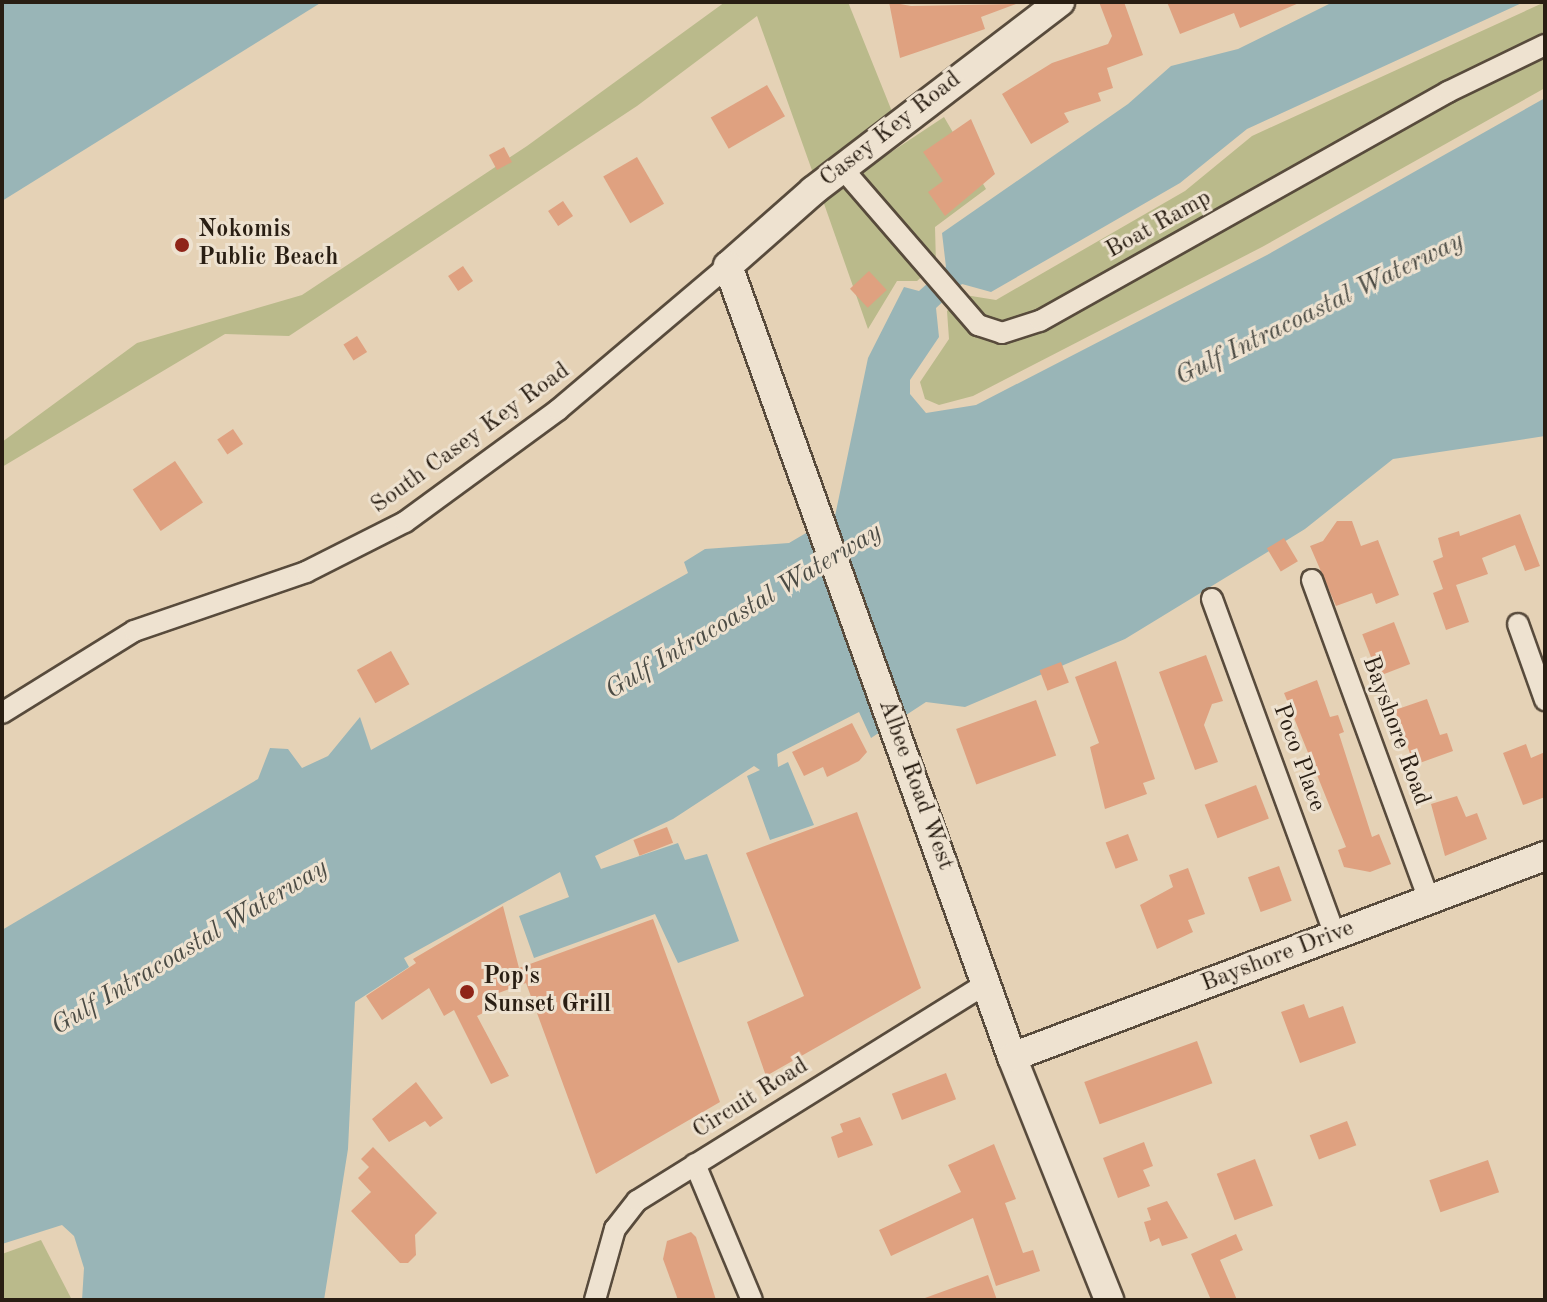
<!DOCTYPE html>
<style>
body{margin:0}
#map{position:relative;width:1547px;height:1302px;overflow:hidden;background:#e5d2b6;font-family:"Old Standard TT",serif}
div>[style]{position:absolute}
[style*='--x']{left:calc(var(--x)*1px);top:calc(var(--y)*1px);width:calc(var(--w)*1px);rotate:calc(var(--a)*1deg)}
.green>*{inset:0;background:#baba8b}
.water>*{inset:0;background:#99b5b7}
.building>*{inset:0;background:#dfa180;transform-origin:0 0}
.roads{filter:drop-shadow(2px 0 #584b3c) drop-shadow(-2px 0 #584b3c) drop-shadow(0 2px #584b3c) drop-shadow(0 -2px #584b3c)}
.street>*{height:20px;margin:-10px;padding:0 10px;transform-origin:10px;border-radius:10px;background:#eee2d0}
.secondary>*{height:28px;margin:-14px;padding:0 14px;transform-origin:14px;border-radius:14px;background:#eee2d0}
.dots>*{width:22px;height:22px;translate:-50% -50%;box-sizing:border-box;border:4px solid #eee2d0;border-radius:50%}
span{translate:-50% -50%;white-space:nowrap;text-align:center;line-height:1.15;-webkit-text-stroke:6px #eee2d0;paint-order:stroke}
.street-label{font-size:24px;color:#291e13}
.poi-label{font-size:24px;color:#291e13;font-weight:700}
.left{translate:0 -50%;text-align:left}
.water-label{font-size:26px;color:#4b4b44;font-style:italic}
.frame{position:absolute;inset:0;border:4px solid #291e13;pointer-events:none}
</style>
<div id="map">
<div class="green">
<div style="clip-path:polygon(725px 2px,848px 2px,893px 114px,814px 176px,757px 16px,637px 106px,289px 336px,225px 334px,2px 467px,2px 442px,137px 343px,302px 295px,527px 146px)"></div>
<div style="clip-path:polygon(1545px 2px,1545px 88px,1262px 247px,973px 396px,939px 405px,925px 399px,920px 382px,949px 339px,947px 311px,965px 295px,996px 300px,1185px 191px,1252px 136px)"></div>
<div style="clip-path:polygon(944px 117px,986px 189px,935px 227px,936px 264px,917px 281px,897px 281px,868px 329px,822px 198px)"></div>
<div style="clip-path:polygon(41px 1240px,72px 1300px,2px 1300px,2px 1254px)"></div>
</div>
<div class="water">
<div style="clip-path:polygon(2px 2px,322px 2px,2px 201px)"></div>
<div style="clip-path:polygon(1333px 2px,1524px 2px,1247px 129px,1180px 183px,991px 292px,962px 284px,936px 308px,939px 337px,910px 380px,910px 394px,926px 413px,976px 405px,1267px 255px,1545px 98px,1545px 436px,1393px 459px,1305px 529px,1125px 639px,965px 707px,926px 702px,871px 738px,859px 712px,777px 754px,778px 767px,788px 762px,814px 825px,770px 840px,747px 776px,760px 770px,754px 766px,673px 819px,595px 856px,601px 869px,678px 843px,685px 860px,707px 854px,739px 941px,678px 963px,655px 914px,534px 958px,519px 916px,569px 897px,560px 872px,404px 958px,409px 967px,355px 1002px,348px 1149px,324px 1300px,82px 1300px,84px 1268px,74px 1236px,62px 1225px,2px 1244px,2px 930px,258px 779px,270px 748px,288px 749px,302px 768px,328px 756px,360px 717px,371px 750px,688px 573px,684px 562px,705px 549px,789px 543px,835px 516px,868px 358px,904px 287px,919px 291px,946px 267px,942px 233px,1128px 104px,1171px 66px,1238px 49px)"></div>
</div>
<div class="building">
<div style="clip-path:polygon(889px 2px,911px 6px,1016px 4px,981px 17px,985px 29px,900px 58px)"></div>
<div style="clip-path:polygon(1099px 2px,1124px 2px,1143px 55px,1107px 68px,1113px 88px,1098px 93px,1101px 101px,1064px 113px,1069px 122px,1031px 144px,1002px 94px,1052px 63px,1108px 44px,1112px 36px)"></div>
<div style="clip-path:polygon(1167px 2px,1298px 2px,1299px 3px,1240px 28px,1234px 13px,1180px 34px)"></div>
<div style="left:767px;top:85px;width:36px;height:65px;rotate:60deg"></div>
<div style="clip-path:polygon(971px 119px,995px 174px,945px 216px,928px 192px,943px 181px,923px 152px)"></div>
<div style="left:504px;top:147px;width:17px;height:17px;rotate:62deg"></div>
<div style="left:637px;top:157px;width:54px;height:39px;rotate:60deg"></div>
<div style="left:563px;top:201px;width:18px;height:18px;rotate:56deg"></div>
<div style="left:463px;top:266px;width:18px;height:18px;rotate:56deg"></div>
<div style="left:869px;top:271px;width:26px;height:26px;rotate:47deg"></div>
<div style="left:357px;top:336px;width:19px;height:16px;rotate:58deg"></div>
<div style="left:233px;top:429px;width:18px;height:19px;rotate:56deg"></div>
<div style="left:175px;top:461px;width:50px;height:51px;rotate:56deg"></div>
<div style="clip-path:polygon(1520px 514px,1540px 566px,1525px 571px,1515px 545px,1482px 558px,1488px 574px,1456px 585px,1469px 622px,1446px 630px,1433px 593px,1443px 589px,1433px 561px,1443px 557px,1438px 538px,1459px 531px,1460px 536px)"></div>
<div style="clip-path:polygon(1337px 521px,1352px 521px,1361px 546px,1378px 540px,1399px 595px,1376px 604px,1372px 593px,1336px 606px,1310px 546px,1323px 541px)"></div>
<div style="left:1284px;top:538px;width:27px;height:20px;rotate:59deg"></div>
<div style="left:1394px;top:622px;width:45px;height:34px;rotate:69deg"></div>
<div style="left:391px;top:651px;width:38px;height:39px;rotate:61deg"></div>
<div style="clip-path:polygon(1206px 655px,1223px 701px,1212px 704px,1204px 725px,1218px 762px,1195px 770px,1159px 672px)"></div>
<div style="clip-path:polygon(1116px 661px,1155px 779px,1143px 783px,1147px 794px,1105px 809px,1090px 747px,1099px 743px,1075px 677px)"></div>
<div style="left:1061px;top:662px;width:22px;height:23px;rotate:69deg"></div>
<div style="clip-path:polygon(1317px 680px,1330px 717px,1338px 715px,1344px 732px,1339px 734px,1372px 837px,1379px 834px,1391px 864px,1370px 872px,1344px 867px,1338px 850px,1346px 847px,1284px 693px)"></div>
<div style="clip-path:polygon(1427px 699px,1440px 735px,1447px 733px,1453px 751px,1414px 765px,1395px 710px)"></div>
<div style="left:1036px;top:700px;width:59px;height:85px;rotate:70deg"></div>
<div style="clip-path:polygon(852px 723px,867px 752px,859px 761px,827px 777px,823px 767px,804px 776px,792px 752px)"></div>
<div style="clip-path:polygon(1526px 744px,1531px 758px,1545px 752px,1545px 797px,1523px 805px,1503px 753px)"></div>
<div style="left:1256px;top:785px;width:36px;height:55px;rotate:69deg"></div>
<div style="clip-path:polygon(1457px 796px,1466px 817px,1477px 813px,1487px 839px,1445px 856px,1431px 804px)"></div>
<div style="clip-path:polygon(857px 812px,921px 988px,766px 1076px,747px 1022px,804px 996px,746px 853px)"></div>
<div style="left:667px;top:827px;width:17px;height:36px;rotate:69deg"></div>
<div style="left:1128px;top:834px;width:28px;height:24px;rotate:69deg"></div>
<div style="left:1279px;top:866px;width:37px;height:33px;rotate:70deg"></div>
<div style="clip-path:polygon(1188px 868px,1205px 914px,1188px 920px,1193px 932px,1157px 949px,1140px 905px,1173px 887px,1169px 875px)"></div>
<div style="clip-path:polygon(503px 906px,519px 968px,653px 919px,720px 1102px,596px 1174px,526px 983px,485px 998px,489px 1010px,477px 1016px,509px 1076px,491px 1084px,454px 1010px,444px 1016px,429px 988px,382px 1020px,366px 996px,416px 963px,413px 959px)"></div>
<div style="clip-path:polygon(1304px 1004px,1309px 1018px,1343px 1006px,1356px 1043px,1300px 1063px,1281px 1012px)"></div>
<div style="left:1197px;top:1041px;width:45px;height:120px;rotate:70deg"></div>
<div style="left:946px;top:1073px;width:28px;height:58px;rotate:69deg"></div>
<div style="clip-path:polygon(416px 1082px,443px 1118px,430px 1127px,425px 1121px,389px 1142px,372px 1119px)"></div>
<div style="clip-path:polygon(860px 1117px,873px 1145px,838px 1158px,831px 1137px,843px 1132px,840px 1124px)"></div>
<div style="left:1347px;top:1121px;width:26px;height:40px;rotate:69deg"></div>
<div style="clip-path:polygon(1144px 1142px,1153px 1166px,1143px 1170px,1150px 1186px,1118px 1198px,1103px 1158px)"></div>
<div style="clip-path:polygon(994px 1144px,1016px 1199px,1005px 1203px,1023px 1253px,1033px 1250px,1040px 1271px,996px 1286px,973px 1218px,891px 1256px,879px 1230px,961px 1192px,948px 1165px)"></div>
<div style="clip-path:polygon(373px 1147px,437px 1213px,415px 1235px,416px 1255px,408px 1263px,400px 1263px,351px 1211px,371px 1192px,358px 1178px,369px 1167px,361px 1159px)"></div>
<div style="left:1255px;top:1159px;width:50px;height:41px;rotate:69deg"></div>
<div style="left:1488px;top:1160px;width:34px;height:62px;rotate:71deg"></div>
<div style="clip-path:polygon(1167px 1201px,1188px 1238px,1162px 1246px,1159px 1238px,1150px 1242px,1144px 1222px,1151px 1220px,1147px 1208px)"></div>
<div style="clip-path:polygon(691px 1232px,696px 1237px,716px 1300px,678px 1300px,663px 1259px,667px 1241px)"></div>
<div style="clip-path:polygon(1236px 1234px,1243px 1250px,1220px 1260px,1237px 1300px,1211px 1300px,1191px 1254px)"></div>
<div style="clip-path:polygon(988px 1275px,997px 1300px,925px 1300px,925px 1298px)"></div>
</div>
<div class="roads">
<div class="street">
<div style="--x:842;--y:168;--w:208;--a:49.1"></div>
<div style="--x:978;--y:325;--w:25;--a:18"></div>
<div style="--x:1002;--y:333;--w:40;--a:-18"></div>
<div style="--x:1040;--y:321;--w:468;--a:-29.3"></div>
<div style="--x:1448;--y:92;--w:108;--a:-25.9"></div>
<div style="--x:1312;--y:580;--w:341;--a:69.9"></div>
<div style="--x:1212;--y:599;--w:358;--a:69.9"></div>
<div style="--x:1518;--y:624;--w:81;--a:70.4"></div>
<div style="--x:2;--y:713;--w:155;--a:-31.8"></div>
<div style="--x:134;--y:631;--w:182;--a:-18.9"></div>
<div style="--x:306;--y:572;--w:111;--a:-26.8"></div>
<div style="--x:405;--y:522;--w:190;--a:-36.2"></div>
<div style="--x:558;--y:410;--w:223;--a:-40.3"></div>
<div style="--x:695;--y:1164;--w:147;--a:67.3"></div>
<div style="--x:595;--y:1300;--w:74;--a:-74.3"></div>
<div style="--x:615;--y:1229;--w:36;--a:-52"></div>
<div style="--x:637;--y:1201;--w:411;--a:-31.9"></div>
</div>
<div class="secondary">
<div style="--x:1060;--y:2;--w:311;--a:142.6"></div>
<div style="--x:813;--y:191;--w:113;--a:138.6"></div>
<div style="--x:728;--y:266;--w:840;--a:70.25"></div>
<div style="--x:1012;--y:1057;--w:262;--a:68.2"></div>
<div style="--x:1012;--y:1057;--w:570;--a:-20.66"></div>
</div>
</div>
<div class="dots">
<div style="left:182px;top:245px;background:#8f2418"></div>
<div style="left:467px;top:992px;background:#8f2418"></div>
</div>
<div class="street-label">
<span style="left:891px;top:130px;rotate:-38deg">Casey Key Road</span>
<span style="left:1159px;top:225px;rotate:-29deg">Boat Ramp</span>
<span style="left:471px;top:439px;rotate:-36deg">South Casey Key Road</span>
<span style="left:1395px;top:731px;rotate:70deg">Bayshore Road</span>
<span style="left:1298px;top:758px;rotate:70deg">Poco Place</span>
<span style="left:915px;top:785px;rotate:70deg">Albee Road West</span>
<span style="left:1278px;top:957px;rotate:-21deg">Bayshore Drive</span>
<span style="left:751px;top:1099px;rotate:-32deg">Circuit Road</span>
</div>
<div class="poi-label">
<span class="left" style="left:198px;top:245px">Nokomis<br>Public Beach</span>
<span class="left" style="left:483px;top:992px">Pop's<br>Sunset Grill</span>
</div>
<div class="water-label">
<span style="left:1320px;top:310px;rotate:-26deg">Gulf Intracoastal Waterway</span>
<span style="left:744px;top:612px;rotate:-31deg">Gulf Intracoastal Waterway</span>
<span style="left:190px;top:948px;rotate:-31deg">Gulf Intracoastal Waterway</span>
</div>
<div class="frame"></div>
</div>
